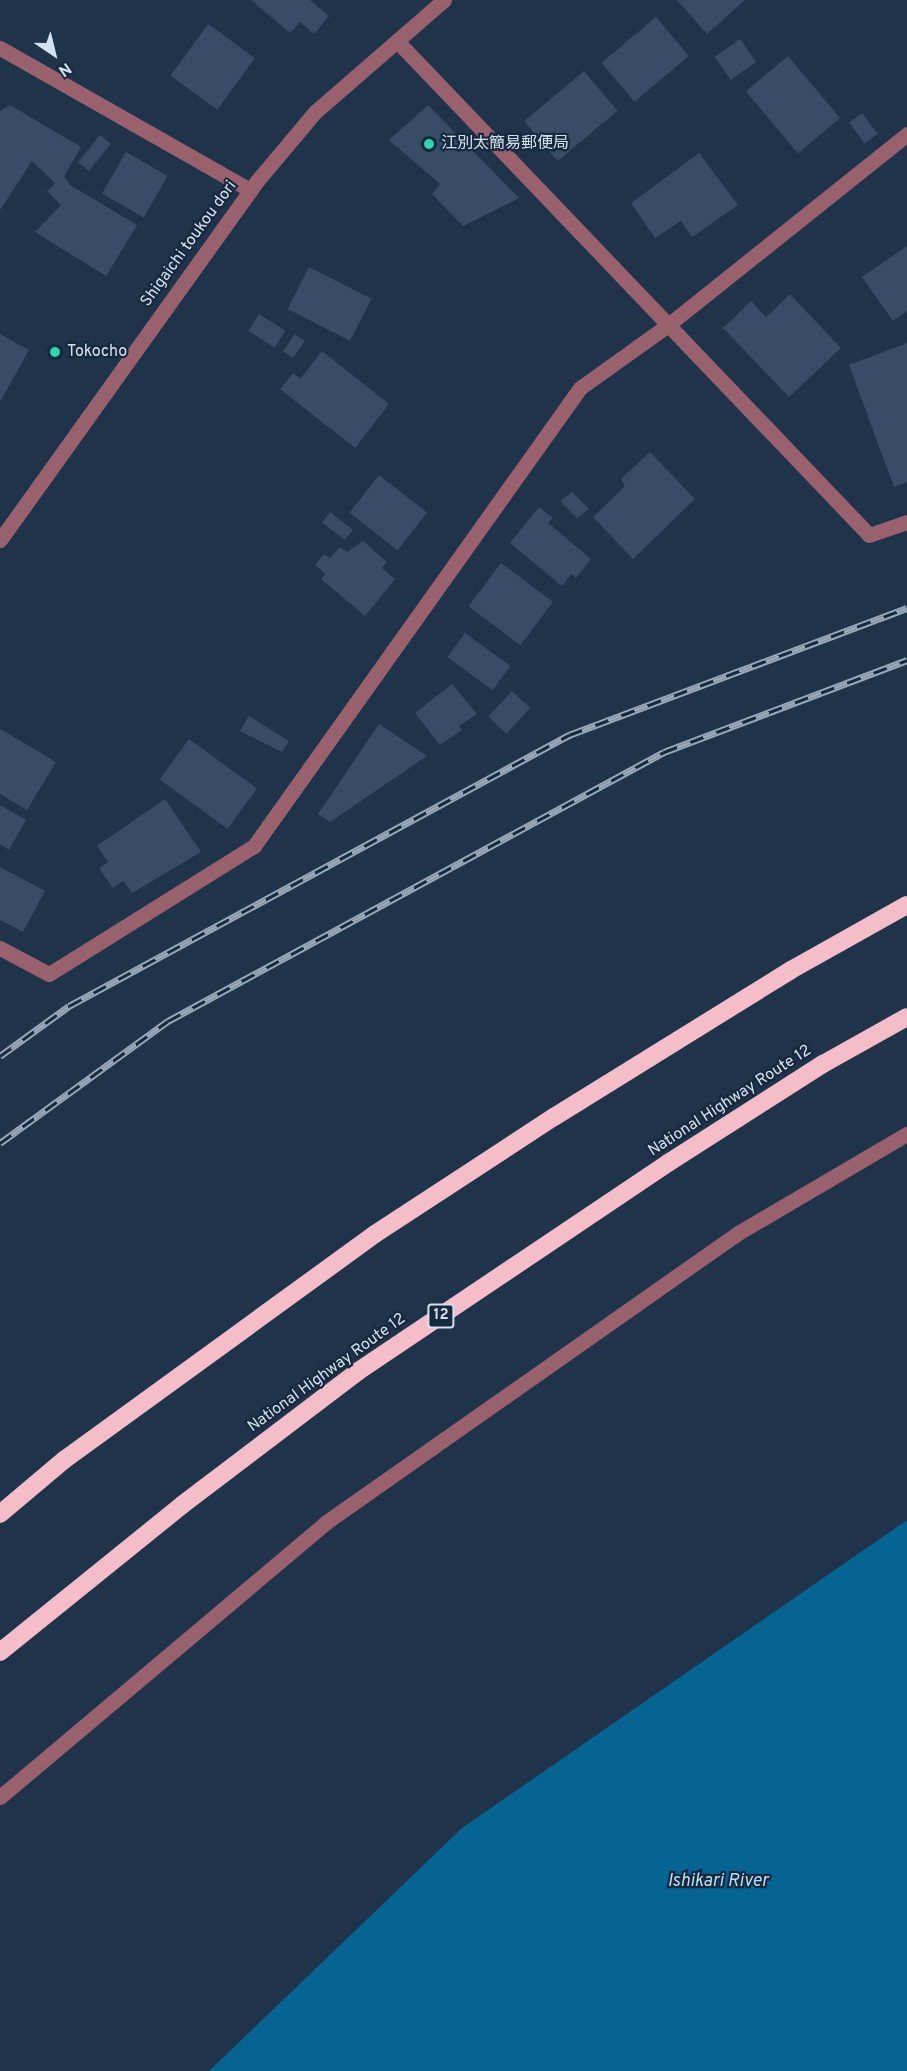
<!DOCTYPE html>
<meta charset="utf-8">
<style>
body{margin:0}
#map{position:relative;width:907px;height:2071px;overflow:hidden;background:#1f334a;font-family:Overpass,"Noto Sans JP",sans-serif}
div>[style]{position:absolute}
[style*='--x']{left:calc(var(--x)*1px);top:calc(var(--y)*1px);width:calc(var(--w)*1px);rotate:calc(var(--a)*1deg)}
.water>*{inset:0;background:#066493}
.building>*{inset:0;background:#384d65;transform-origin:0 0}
.minor>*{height:15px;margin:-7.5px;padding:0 7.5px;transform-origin:7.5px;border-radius:7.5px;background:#99616e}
.highway>*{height:18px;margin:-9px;padding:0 9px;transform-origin:9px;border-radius:9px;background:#f5bdc9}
.rail>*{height:7px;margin-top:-3.5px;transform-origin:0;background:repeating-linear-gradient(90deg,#16293f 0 14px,#99a8b9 0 28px);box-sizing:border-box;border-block:2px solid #99a8b9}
.dots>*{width:16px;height:16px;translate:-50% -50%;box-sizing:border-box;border:3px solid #16293f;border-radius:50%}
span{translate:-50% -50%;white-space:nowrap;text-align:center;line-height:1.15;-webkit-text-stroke:4.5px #16293f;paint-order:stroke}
.shield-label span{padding:2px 4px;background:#16293f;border:2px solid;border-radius:4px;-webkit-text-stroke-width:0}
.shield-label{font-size:15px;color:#d4e1ef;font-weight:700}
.poi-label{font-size:16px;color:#d4e1ef}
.left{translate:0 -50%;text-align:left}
.street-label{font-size:16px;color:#d4e1ef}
.water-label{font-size:18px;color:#b8def9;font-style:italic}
.north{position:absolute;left:24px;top:24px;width:60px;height:60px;-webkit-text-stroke:4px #16293f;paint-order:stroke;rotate:145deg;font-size:16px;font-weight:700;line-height:24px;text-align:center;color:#d4e1ef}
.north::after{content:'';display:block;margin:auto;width:21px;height:27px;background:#d4e1ef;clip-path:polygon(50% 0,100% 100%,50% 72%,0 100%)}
</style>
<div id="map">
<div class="water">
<div style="clip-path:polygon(907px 1520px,907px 2071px,209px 2071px,462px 1828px)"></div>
</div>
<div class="building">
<div style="clip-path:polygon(251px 0,310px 0,329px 16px,314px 34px,300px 22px,290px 33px)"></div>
<div style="clip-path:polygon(677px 0,745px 0,707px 34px)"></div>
<div style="left:656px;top:17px;width:51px;height:71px;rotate:50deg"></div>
<div style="left:208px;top:24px;width:58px;height:64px;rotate:36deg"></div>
<div style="left:740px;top:39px;width:28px;height:31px;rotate:55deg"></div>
<div style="left:788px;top:56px;width:81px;height:55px;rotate:50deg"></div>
<div style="left:584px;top:71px;width:52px;height:78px;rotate:50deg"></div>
<div style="clip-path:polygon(10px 105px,81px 147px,64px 176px,70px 185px,137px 225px,106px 276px,35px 232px,61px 205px,47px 191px,55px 183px,32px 161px,0 210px,0 111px)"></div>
<div style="clip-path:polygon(428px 105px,519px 198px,463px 226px,432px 194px,440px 184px,389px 140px)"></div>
<div style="left:862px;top:113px;width:26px;height:16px;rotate:53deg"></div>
<div style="left:100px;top:135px;width:14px;height:35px;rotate:39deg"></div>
<div style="left:126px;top:152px;width:48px;height:48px;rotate:30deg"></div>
<div style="clip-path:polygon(699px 153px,738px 205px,692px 237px,681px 221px,655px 238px,631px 203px)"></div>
<div style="clip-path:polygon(907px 246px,907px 311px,893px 321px,862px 277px)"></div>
<div style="left:309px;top:267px;width:70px;height:47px;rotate:27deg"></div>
<div style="clip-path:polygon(790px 294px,841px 348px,789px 397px,723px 328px,751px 301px,766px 317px)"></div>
<div style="left:259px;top:314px;width:31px;height:20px;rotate:32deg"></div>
<div style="clip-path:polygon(0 334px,29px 350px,0 402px)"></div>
<div style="left:295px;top:334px;width:12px;height:21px;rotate:35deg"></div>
<div style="clip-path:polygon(907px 343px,907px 482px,894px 487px,849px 365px)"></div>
<div style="clip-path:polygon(322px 351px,389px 404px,355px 448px,280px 389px,293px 373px,300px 379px)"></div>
<div style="clip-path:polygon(650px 452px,695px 499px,633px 559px,593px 517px,625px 486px,621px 479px)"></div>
<div style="left:379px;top:475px;width:61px;height:48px;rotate:38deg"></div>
<div style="clip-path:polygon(572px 492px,589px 509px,577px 518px,560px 501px)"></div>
<div style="clip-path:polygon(539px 507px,553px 518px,548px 523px,591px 559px,576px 578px,571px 574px,562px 586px,510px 543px)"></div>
<div style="left:330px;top:512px;width:29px;height:13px;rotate:38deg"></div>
<div style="clip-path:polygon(363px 541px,387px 562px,382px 568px,395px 579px,365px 616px,321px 579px,325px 574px,315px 565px,324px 554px,330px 558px,340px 547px,347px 552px)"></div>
<div style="left:501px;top:563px;width:65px;height:54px;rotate:37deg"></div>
<div style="left:465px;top:633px;width:56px;height:30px;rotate:36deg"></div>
<div style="clip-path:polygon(452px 684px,477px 714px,459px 726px,462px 730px,440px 745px,415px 713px)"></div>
<div style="left:512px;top:691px;width:25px;height:35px;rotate:43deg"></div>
<div style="clip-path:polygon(249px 716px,289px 741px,282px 752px,240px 731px)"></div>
<div style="clip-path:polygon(379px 724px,427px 756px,330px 822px,318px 814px)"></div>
<div style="clip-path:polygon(0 729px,56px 762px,27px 810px,0 794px)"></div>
<div style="left:189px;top:739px;width:84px;height:50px;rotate:36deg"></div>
<div style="clip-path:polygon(165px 799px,201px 852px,132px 893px,123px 881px,113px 888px,99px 868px,108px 862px,97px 846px)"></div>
<div style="clip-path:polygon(0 805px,26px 820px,9px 850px,0 844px)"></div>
<div style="clip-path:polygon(0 867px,45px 891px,23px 932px,0 920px)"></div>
</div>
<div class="minor">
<div style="--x:397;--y:41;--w:683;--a:46.3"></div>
<div style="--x:869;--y:535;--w:40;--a:-18.9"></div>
<div style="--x:0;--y:48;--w:288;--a:29.6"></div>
<div style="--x:0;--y:540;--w:442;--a:-54.4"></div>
<div style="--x:257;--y:181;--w:90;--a:-50"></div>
<div style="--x:315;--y:112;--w:171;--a:-41"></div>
<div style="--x:0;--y:948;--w:55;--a:28"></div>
<div style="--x:49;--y:974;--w:242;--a:-32"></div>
<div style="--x:254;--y:846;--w:562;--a:-54.56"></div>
<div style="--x:580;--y:388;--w:108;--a:-35.6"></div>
<div style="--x:668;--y:325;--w:306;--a:-38.6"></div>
<div style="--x:0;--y:1797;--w:425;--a:-40.1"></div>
<div style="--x:325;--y:1523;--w:505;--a:-35.08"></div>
<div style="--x:738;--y:1233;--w:196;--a:-30.4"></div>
</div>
<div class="highway">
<div style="--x:0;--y:1514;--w:84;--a:-40.2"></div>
<div style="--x:64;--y:1460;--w:384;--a:-36"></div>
<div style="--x:375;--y:1234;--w:214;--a:-33.2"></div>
<div style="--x:554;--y:1117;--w:279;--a:-31.8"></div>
<div style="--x:791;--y:970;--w:133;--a:-29.3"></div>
<div style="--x:0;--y:1652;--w:234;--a:-38.9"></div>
<div style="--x:182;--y:1505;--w:220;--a:-37.2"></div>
<div style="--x:357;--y:1372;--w:375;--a:-33.9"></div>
<div style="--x:668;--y:1163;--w:184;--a:-32.6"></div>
<div style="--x:823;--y:1064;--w:96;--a:-29.2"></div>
</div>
<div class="rail">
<div style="--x:0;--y:1056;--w:85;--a:-35.9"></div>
<div style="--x:69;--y:1006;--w:569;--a:-28.46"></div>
<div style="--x:569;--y:735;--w:361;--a:-20.6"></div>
<div style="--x:0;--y:1143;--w:208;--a:-36"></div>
<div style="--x:168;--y:1021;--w:564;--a:-28.47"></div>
<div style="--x:664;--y:752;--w:260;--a:-20.7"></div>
</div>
<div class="dots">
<div style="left:429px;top:144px;background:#32d4a9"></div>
<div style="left:55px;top:352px;background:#32d4a9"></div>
</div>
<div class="shield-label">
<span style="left:441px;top:1316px">12</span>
</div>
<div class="poi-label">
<span class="left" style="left:441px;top:144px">江別太簡易郵便局</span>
<span class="left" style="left:67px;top:352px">Tokocho</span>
</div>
<div class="street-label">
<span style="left:189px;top:244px;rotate:-54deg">Shigaichi toukou dori</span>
<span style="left:730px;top:1101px;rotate:-33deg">National Highway Route 12</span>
<span style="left:327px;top:1373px;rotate:-36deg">National Highway Route 12</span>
</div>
<div class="water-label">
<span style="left:718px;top:1882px">Ishikari River</span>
</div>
<div class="north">N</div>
</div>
